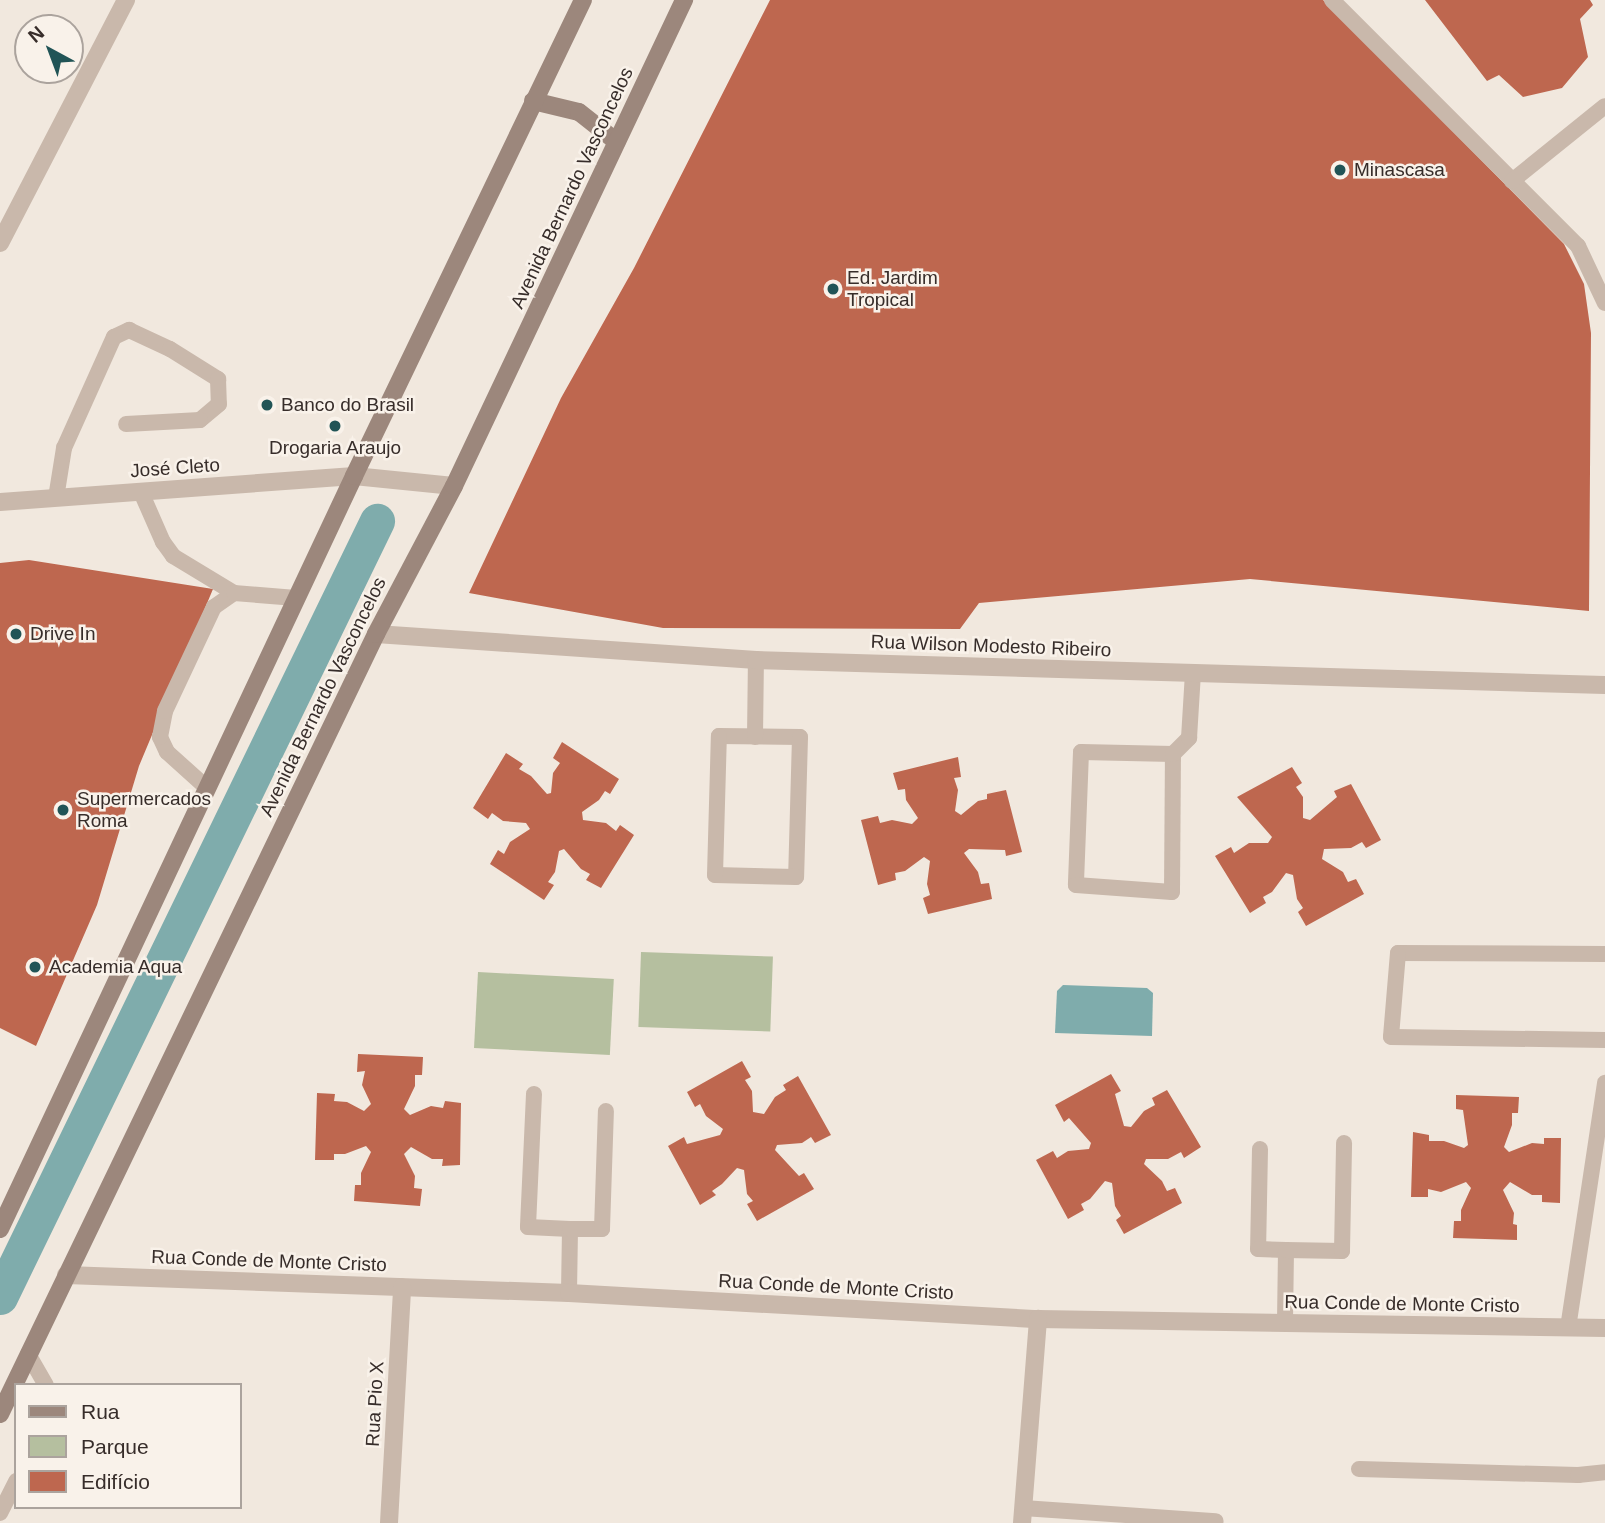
<!DOCTYPE html>
<meta charset="utf-8">
<style>
body{margin:0}
#map{position:relative;width:1605px;height:1523px;overflow:hidden;background:#f1e8de;font-family:Helvetica,sans-serif}
div>[style]{position:absolute}
[style*='--x']{left:calc(var(--x)*1px);top:calc(var(--y)*1px);width:calc(var(--w)*1px);rotate:calc(var(--a)*1deg)}
.green>*{inset:0;background:#b5bf9f;transform-origin:0 0}
.water>*{inset:0;background:#7facac}
.canal>*{height:35px;margin:-17.5px;padding:0 17.5px;transform-origin:17.5px;border-radius:17.5px;background:#7facac}
.building>*{inset:0;background:#be674f}
.service>*{height:16px;margin:-8px;padding:0 8px;transform-origin:8px;border-radius:8px;background:#c9b8ab}
.minor>*{height:18px;margin:-9px;padding:0 9px;transform-origin:9px;border-radius:9px;background:#c9b8ab}
.tertiary>*{height:18px;margin:-9px;padding:0 9px;transform-origin:9px;border-radius:9px;background:#c9b8ab}
.secondary>*{height:18px;margin:-9px;padding:0 9px;transform-origin:9px;border-radius:9px;background:#9c877c}
.dots>*{width:19px;height:19px;translate:-50% -50%;box-sizing:border-box;border:4px solid #f9f2ea;border-radius:50%}
span{translate:-50% -50%;white-space:nowrap;text-align:center;line-height:1.15;-webkit-text-stroke:5px #f9f2ea;paint-order:stroke}
.poi-label{font-size:19px;color:#372d2a}
.left{translate:0 -50%;text-align:left}
.street-label{font-size:19px;color:#372d2a}
.legend{position:absolute;left:14px;top:1383px;width:228px;height:126px;box-sizing:border-box;background:#f9f2ea;border:2px solid #aba39d;margin:0;padding:9px 12px;list-style:none;font-size:21px;color:#372d2a}
.legend li{display:flex;align-items:center;gap:14px;height:35px}
.legend b{width:35px;border:2px solid #aba39d}
.north{position:absolute;left:14px;top:14px;width:70px;height:70px;box-sizing:border-box;background:#f9f2ea;border:2px solid #aba39d;border-radius:50%;rotate:319deg;font-size:19px;font-weight:700;line-height:28px;text-align:center;color:#372d2a}
.north::after{content:'';display:block;margin:auto;width:24px;height:32px;background:#215456;clip-path:polygon(50% 0,100% 100%,50% 72%,0 100%)}
</style>
<div id="map">
<div class="green">
<div style="left:641px;top:952px;width:132px;height:75px;rotate:2deg"></div>
<div style="left:478px;top:972px;width:136px;height:76px;rotate:3deg"></div>
</div>
<div class="water">
<div style="clip-path:polygon(1063px 985px,1147px 988px,1153px 993px,1152px 1036px,1055px 1033px,1057px 991px)"></div>
</div>
<div class="canal">
<div style="--x:0;--y:1297;--w:863;--a:-64.09"></div>
</div>
<div class="building">
<div style="clip-path:polygon(770px 0,1323px 0,1564px 244px,1584px 284px,1591px 333px,1589px 611px,1250px 579px,979px 603px,960px 629px,663px 628px,469px 593px,561px 398px,634px 268px)"></div>
<div style="clip-path:polygon(1425px 0,1590px 0,1593px 5px,1580px 19px,1588px 57px,1562px 88px,1523px 97px,1499px 75px,1487px 81px)"></div>
<div style="clip-path:polygon(29px 560px,213px 589px,139px 766px,97px 905px,36px 1046px,0 1028px,0 563px)"></div>
<div style="clip-path:polygon(562px 742px,619px 779px,610px 794px,605px 791px,599px 800px,582px 812px,583px 820px,606px 823px,616px 831px,620px 825px,634px 835px,601px 888px,586px 880px,590px 874px,581px 869px,564px 849px,559px 851px,555px 872px,548px 882px,554px 885px,544px 900px,490px 864px,498px 850px,504px 854px,510px 842px,530px 829px,526px 823px,503px 821px,492px 813px,488px 819px,473px 808px,506px 753px,523px 764px,519px 769px,531px 776px,547px 794px,551px 793px,553px 773px,560px 763px,553px 758px)"></div>
<div style="clip-path:polygon(958px 757px,961px 777px,954px 778px,958px 790px,955px 811px,961px 815px,978px 801px,987px 799px,987px 794px,1006px 790px,1022px 852px,1006px 856px,1005px 850px,969px 849px,964px 853px,978px 872px,981px 884px,989px 883px,992px 899px,928px 914px,923px 898px,930px 895px,927px 884px,930px 861px,924px 857px,905px 871px,895px 873px,896px 880px,878px 885px,861px 820px,878px 816px,880px 823px,892px 820px,912px 824px,918px 818px,906px 800px,905px 789px,898px 790px,893px 773px)"></div>
<div style="clip-path:polygon(1292px 767px,1302px 783px,1296px 787px,1303px 797px,1303px 818px,1310px 820px,1337px 797px,1334px 791px,1351px 784px,1381px 840px,1366px 848px,1362px 842px,1351px 848px,1324px 849px,1322px 859px,1343px 872px,1348px 882px,1356px 879px,1364px 894px,1306px 926px,1298px 912px,1303px 908px,1297px 899px,1293px 875px,1286px 873px,1272px 892px,1263px 897px,1266px 903px,1250px 913px,1215px 856px,1231px 847px,1234px 853px,1249px 843px,1268px 843px,1272px 837px,1237px 797px)"></div>
<div style="clip-path:polygon(358px 1054px,423px 1057px,422px 1075px,415px 1075px,415px 1086px,404px 1109px,410px 1115px,431px 1106px,443px 1108px,445px 1101px,461px 1103px,460px 1165px,442px 1166px,443px 1159px,432px 1159px,411px 1147px,404px 1154px,415px 1176px,414px 1188px,422px 1189px,420px 1206px,354px 1201px,355px 1185px,361px 1185px,361px 1173px,371px 1152px,366px 1146px,345px 1154px,334px 1154px,334px 1160px,315px 1160px,317px 1093px,335px 1094px,334px 1101px,347px 1102px,364px 1111px,371px 1104px,362px 1085px,365px 1071px,357px 1072px)"></div>
<div style="clip-path:polygon(742px 1061px,751px 1077px,745px 1080px,752px 1091px,753px 1112px,764px 1114px,775px 1097px,786px 1090px,783px 1085px,798px 1076px,831px 1135px,815px 1143px,811px 1137px,802px 1143px,777px 1145px,775px 1150px,799px 1176px,804px 1173px,814px 1189px,757px 1221px,747px 1204px,753px 1201px,747px 1194px,744px 1170px,737px 1168px,722px 1184px,712px 1191px,716px 1195px,700px 1205px,668px 1146px,684px 1137px,687px 1144px,720px 1135px,723px 1129px,706px 1116px,700px 1104px,695px 1107px,687px 1092px)"></div>
<div style="clip-path:polygon(1111px 1074px,1121px 1091px,1115px 1094px,1124px 1126px,1131px 1127px,1144px 1111px,1155px 1105px,1152px 1098px,1167px 1090px,1201px 1147px,1184px 1158px,1181px 1152px,1168px 1159px,1146px 1159px,1144px 1164px,1162px 1181px,1167px 1191px,1175px 1188px,1182px 1203px,1124px 1234px,1116px 1220px,1121px 1216px,1115px 1206px,1112px 1183px,1105px 1181px,1090px 1199px,1081px 1204px,1084px 1210px,1068px 1219px,1036px 1160px,1053px 1151px,1057px 1158px,1068px 1151px,1089px 1149px,1091px 1143px,1069px 1118px,1064px 1122px,1055px 1105px)"></div>
<div style="clip-path:polygon(1456px 1095px,1519px 1097px,1518px 1113px,1512px 1113px,1512px 1125px,1504px 1147px,1509px 1152px,1532px 1143px,1544px 1144px,1544px 1138px,1561px 1138px,1560px 1203px,1542px 1202px,1542px 1195px,1532px 1195px,1510px 1182px,1503px 1190px,1514px 1213px,1513px 1224px,1517px 1225px,1517px 1240px,1453px 1238px,1454px 1221px,1461px 1221px,1461px 1210px,1471px 1188px,1466px 1182px,1441px 1192px,1428px 1189px,1428px 1197px,1411px 1197px,1413px 1132px,1429px 1135px,1429px 1141px,1444px 1141px,1464px 1148px,1468px 1145px,1463px 1110px,1456px 1109px)"></div>
</div>
<div class="service">
<div style="--x:1332;--y:0;--w:348;--a:45"></div>
<div style="--x:1578;--y:246;--w:63;--a:64.7"></div>
<div style="--x:1512;--y:181;--w:119;--a:-38.9"></div>
<div style="--x:141;--y:492;--w:55;--a:66.3"></div>
<div style="--x:163;--y:542;--w:17;--a:54"></div>
<div style="--x:173;--y:556;--w:71;--a:31.2"></div>
<div style="--x:56;--y:498;--w:51;--a:-80.9"></div>
<div style="--x:64;--y:448;--w:122;--a:-65.8"></div>
<div style="--x:114;--y:337;--w:17;--a:-25"></div>
<div style="--x:129;--y:330;--w:45;--a:24.9"></div>
<div style="--x:170;--y:349;--w:57;--a:32"></div>
<div style="--x:218;--y:379;--w:25;--a:88"></div>
<div style="--x:219;--y:404;--w:25;--a:140"></div>
<div style="--x:200;--y:420;--w:74;--a:176.9"></div>
<div style="--x:719;--y:736;--w:81;--a:0.7"></div>
<div style="--x:800;--y:737;--w:140;--a:91.6"></div>
<div style="--x:796;--y:877;--w:81;--a:-178.6"></div>
<div style="--x:715;--y:875;--w:139;--a:-88.4"></div>
<div style="--x:755;--y:737;--w:77;--a:-89.3"></div>
<div style="--x:1173;--y:754;--w:92;--a:-178.8"></div>
<div style="--x:1081;--y:752;--w:133;--a:92.2"></div>
<div style="--x:1076;--y:885;--w:96;--a:4.2"></div>
<div style="--x:1172;--y:892;--w:138;--a:-89.6"></div>
<div style="--x:1173;--y:754;--w:23;--a:-45"></div>
<div style="--x:1189;--y:738;--w:65;--a:-86.5"></div>
<div style="--x:207;--y:788;--w:54;--a:-138"></div>
<div style="--x:167;--y:752;--w:17;--a:-115"></div>
<div style="--x:160;--y:737;--w:26;--a:-79"></div>
<div style="--x:165;--y:711;--w:115;--a:-64.8"></div>
<div style="--x:214;--y:607;--w:24;--a:-35"></div>
<div style="--x:234;--y:593;--w:62;--a:4.6"></div>
<div style="--x:1605;--y:954;--w:207;--a:-179.7"></div>
<div style="--x:1398;--y:953;--w:84;--a:94.8"></div>
<div style="--x:1391;--y:1037;--w:214;--a:0.8"></div>
<div style="--x:534;--y:1094;--w:133;--a:92.6"></div>
<div style="--x:528;--y:1227;--w:42;--a:2.7"></div>
<div style="--x:570;--y:1229;--w:64;--a:90.9"></div>
<div style="--x:1260;--y:1149;--w:100;--a:91.1"></div>
<div style="--x:1258;--y:1249;--w:28;--a:2"></div>
<div style="--x:1286;--y:1250;--w:73;--a:90.8"></div>
<div style="--x:570;--y:1229;--w:32;--a:0"></div>
<div style="--x:602;--y:1229;--w:118;--a:-88.1"></div>
<div style="--x:1286;--y:1250;--w:56;--a:1"></div>
<div style="--x:1342;--y:1251;--w:108;--a:-88.9"></div>
<div style="--x:1568;--y:1328;--w:248;--a:-81.4"></div>
<div style="--x:28;--y:1354;--w:36;--a:60"></div>
<div style="--x:1359;--y:1469;--w:219;--a:1.6"></div>
<div style="--x:1578;--y:1475;--w:27;--a:-6"></div>
<div style="--x:1023;--y:1508;--w:193;--a:3.9"></div>
<div style="--x:0;--y:1513;--w:36;--a:-63"></div>
</div>
<div class="minor">
<div style="--x:0;--y:243;--w:274;--a:-62.6"></div>
<div style="--x:376;--y:634;--w:381;--a:3.9"></div>
<div style="--x:756;--y:660;--w:849;--a:1.69"></div>
<div style="--x:66;--y:1275;--w:503;--a:2.05"></div>
<div style="--x:569;--y:1293;--w:470;--a:3.2"></div>
<div style="--x:1038;--y:1319;--w:567;--a:0.91"></div>
<div style="--x:389;--y:1523;--w:236;--a:-86.8"></div>
<div style="--x:1022;--y:1523;--w:205;--a:-85.5"></div>
</div>
<div class="tertiary">
<div style="--x:0;--y:502;--w:355;--a:-4.2"></div>
<div style="--x:354;--y:476;--w:100;--a:5.7"></div>
</div>
<div class="secondary">
<div style="--x:533;--y:101;--w:47;--a:13.4"></div>
<div style="--x:579;--y:112;--w:48;--a:38.3"></div>
<div style="--x:0;--y:1229;--w:832;--a:-64.82"></div>
<div style="--x:354;--y:476;--w:528;--a:-64.31"></div>
<div style="--x:0;--y:1414;--w:866;--a:-64.26"></div>
<div style="--x:376;--y:634;--w:167;--a:-62.2"></div>
<div style="--x:454;--y:486;--w:538;--a:-64.67"></div>
</div>
<div class="dots">
<div style="left:1340px;top:170px;background:#215456"></div>
<div style="left:833px;top:289px;background:#215456"></div>
<div style="left:267px;top:405px;background:#215456"></div>
<div style="left:335px;top:426px;background:#215456"></div>
<div style="left:16px;top:634px;background:#215456"></div>
<div style="left:63px;top:810px;background:#215456"></div>
<div style="left:35px;top:967px;background:#215456"></div>
</div>
<div class="poi-label">
<span class="left" style="left:1354px;top:170px">Minascasa</span>
<span class="left" style="left:847px;top:289px">Ed. Jardim<br>Tropical</span>
<span class="left" style="left:281px;top:405px">Banco do Brasil</span>
<span style="left:335px;top:448px">Drogaria Araujo</span>
<span class="left" style="left:30px;top:634px">Drive In</span>
<span class="left" style="left:77px;top:810px">Supermercados<br>Roma</span>
<span class="left" style="left:49px;top:967px">Academia Aqua</span>
</div>
<div class="street-label">
<span style="left:572px;top:188px;rotate:-65deg">Avenida Bernardo Vasconcelos</span>
<span style="left:175px;top:468px;rotate:-4deg">José Cleto</span>
<span style="left:991px;top:646px;rotate:2deg">Rua Wilson Modesto Ribeiro</span>
<span style="left:323px;top:697px;rotate:-64deg">Avenida Bernardo Vasconcelos</span>
<span style="left:269px;top:1261px;rotate:2deg">Rua Conde de Monte Cristo</span>
<span style="left:836px;top:1287px;rotate:3deg">Rua Conde de Monte Cristo</span>
<span style="left:1402px;top:1304px;rotate:1deg">Rua Conde de Monte Cristo</span>
<span style="left:375px;top:1404px;rotate:-87deg">Rua Pio X</span>
</div>
<ul class="legend">
<li><b style="height:9px;background:#9c877c"></b>Rua</li>
<li><b style="height:19px;background:#b5bf9f"></b>Parque</li>
<li><b style="height:19px;background:#be674f"></b>Edifício</li>
</ul>
<div class="north">N</div>
</div>
